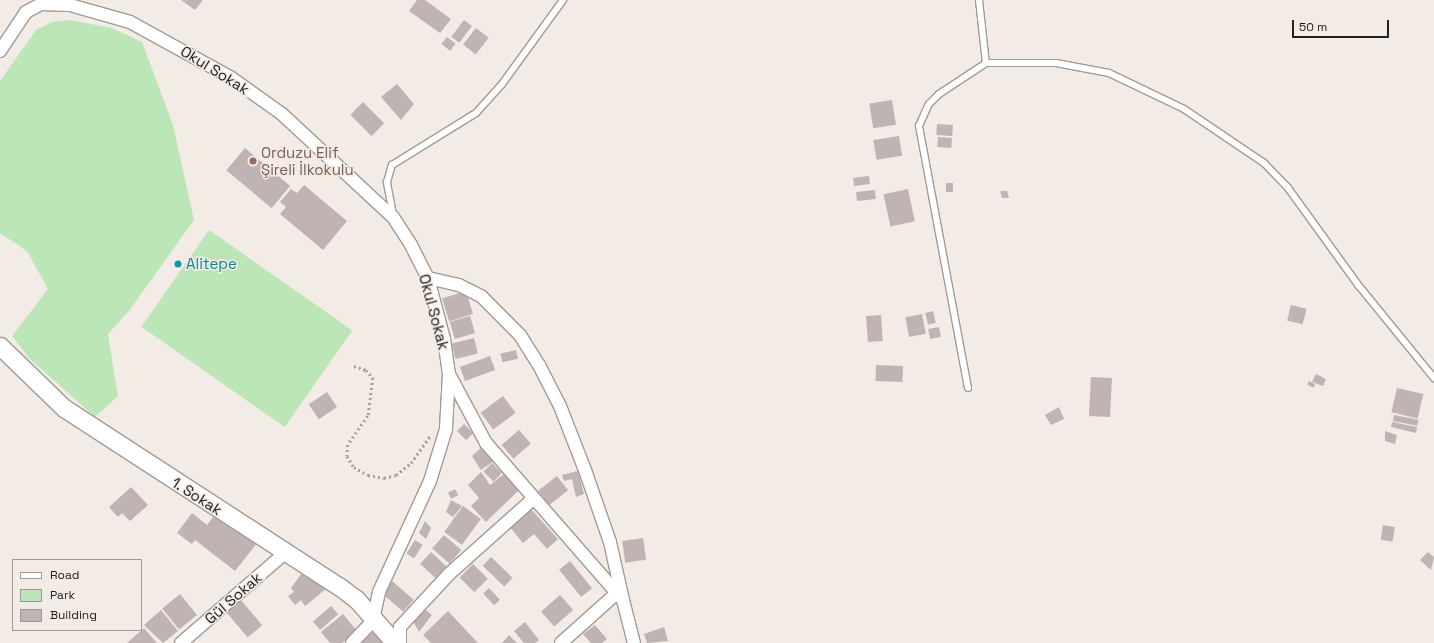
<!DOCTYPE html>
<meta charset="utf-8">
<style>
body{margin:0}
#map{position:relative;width:1434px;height:643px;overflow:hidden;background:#f3ebe5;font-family:"Space Grotesk",sans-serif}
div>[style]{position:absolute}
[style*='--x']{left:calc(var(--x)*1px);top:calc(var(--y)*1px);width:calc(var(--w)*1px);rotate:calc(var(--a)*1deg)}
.green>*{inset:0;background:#bce6b7;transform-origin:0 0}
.building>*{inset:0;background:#bfb4b3;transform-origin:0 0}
.path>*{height:2.5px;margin-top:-1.25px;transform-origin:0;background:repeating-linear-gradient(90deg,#a59f9a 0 2px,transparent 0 5px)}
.roads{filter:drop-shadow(1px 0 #a29b95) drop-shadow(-1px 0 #a29b95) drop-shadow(0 1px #a29b95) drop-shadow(0 -1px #a29b95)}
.lane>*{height:6px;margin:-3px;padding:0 3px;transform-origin:3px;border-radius:3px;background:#fff}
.street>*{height:12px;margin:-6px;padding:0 6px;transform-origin:6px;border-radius:6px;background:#fff}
.secondary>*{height:17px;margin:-8.5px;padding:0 8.5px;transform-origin:8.5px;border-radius:8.5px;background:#fff}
.dots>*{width:11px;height:11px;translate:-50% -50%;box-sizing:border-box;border:2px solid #f3ebe5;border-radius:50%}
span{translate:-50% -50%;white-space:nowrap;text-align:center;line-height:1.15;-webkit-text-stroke:3px #f3ebe5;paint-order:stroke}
.street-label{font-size:15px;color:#23201e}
.education-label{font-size:15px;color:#785e54}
.left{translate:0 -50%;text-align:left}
.culture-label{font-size:15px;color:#0d838f}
.legend{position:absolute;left:12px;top:559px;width:130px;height:72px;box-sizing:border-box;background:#f3ebe5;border:1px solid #a09a95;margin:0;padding:5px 7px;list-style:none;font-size:12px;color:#23201e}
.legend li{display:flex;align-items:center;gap:8px;height:20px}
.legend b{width:20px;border:1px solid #a09a95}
.scale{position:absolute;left:1292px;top:20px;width:97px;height:18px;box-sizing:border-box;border:2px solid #23201e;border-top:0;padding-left:5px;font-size:12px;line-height:14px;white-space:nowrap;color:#23201e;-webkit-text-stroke:3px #f3ebe5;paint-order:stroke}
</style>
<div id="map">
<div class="green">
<div style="clip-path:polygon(70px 20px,112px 28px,142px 42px,173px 125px,194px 220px,129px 311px,108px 334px,118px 396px,95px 417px,29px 358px,12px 336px,48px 289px,27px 251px,0 233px,0 81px,36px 30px,52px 22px)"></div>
<div style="left:209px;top:230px;width:175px;height:118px;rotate:35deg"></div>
</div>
<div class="building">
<div style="clip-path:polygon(181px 0,203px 0,195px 10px)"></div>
<div style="clip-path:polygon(417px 0,425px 0,451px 19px,440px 33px,409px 11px)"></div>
<div style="left:464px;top:20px;width:10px;height:21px;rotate:37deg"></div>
<div style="left:476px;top:28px;width:16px;height:21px;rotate:38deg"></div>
<div style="left:447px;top:37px;width:11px;height:9px;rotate:38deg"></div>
<div style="clip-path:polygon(397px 84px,414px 104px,401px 120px,381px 97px)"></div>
<div style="left:892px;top:100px;width:25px;height:23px;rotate:81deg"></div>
<div style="left:363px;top:102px;width:30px;height:18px;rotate:45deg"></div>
<div style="left:937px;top:124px;width:16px;height:11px;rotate:4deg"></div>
<div style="left:899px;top:136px;width:20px;height:26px;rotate:81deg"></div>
<div style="left:938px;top:137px;width:14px;height:10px;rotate:4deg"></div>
<div style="left:245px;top:148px;width:59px;height:29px;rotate:40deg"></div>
<div style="left:869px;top:176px;width:8px;height:16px;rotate:83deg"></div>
<div style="left:946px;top:183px;width:7px;height:9px"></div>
<div style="clip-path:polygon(304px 185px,347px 221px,323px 250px,280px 214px,286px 207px,280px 202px,291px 189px,297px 193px)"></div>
<div style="left:908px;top:189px;width:33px;height:25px;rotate:78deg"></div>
<div style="left:875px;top:190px;width:9px;height:19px;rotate:84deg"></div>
<div style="clip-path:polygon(1000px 191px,1007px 191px,1009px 198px,1002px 198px)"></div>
<div style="left:466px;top:291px;width:24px;height:25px;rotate:73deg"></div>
<div style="left:1291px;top:305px;width:16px;height:16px;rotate:14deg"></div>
<div style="left:933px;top:311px;width:12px;height:8px;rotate:76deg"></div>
<div style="left:922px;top:314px;width:20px;height:17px;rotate:79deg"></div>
<div style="left:881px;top:315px;width:26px;height:15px;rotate:86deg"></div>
<div style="left:470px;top:316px;width:18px;height:21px;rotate:74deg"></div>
<div style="left:939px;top:327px;width:10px;height:11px;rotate:79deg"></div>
<div style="left:474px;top:338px;width:16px;height:23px;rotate:76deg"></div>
<div style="left:516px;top:350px;width:9px;height:16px;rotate:77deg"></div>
<div style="left:490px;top:356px;width:15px;height:32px;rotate:70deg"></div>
<div style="left:876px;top:365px;width:27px;height:16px;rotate:2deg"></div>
<div style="clip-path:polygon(1316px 374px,1326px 379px,1323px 386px,1312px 382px)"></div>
<div style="left:1091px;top:377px;width:21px;height:39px;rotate:3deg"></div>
<div style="left:1309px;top:381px;width:7px;height:4px;rotate:27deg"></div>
<div style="left:1397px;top:388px;width:27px;height:25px;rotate:13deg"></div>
<div style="left:327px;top:392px;width:18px;height:22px;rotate:56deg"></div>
<div style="left:503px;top:396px;width:21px;height:28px;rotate:53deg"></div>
<div style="clip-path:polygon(1059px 407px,1064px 419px,1051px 425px,1045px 415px)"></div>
<div style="left:1394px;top:415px;width:25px;height:6px;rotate:11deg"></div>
<div style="clip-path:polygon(1392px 422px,1417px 427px,1416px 433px,1391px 427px)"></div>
<div style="left:464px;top:424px;width:13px;height:10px;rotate:45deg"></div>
<div style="left:519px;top:430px;width:18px;height:23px;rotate:49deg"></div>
<div style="clip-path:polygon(1385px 431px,1397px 435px,1395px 444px,1385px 441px)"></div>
<div style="clip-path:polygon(482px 447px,494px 461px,481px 470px,472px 456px)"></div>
<div style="left:492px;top:463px;width:14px;height:12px;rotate:45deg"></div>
<div style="clip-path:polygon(578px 471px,584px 494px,576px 497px,572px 479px,564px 481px,562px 475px)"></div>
<div style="clip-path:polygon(481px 472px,490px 485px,505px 473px,520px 489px,486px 522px,471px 506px,479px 498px,468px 485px)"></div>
<div style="left:557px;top:476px;width:18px;height:24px;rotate:52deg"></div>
<div style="clip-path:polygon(131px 487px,148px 505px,130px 521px,122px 513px,118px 517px,109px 507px)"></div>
<div style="left:455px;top:489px;width:7px;height:8px;rotate:63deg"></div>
<div style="clip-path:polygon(451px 500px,462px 506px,453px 517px,446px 512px)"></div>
<div style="left:463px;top:506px;width:22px;height:32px;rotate:36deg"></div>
<div style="clip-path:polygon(530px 508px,558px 539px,547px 549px,534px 534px,523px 543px,509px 526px)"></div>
<div style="clip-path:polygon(218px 511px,258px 542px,235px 571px,195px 540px,192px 544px,177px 533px,192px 513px,207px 525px)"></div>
<div style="clip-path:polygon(425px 521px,431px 528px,426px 539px,419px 533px)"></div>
<div style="left:1383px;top:525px;width:12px;height:15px;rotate:9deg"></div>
<div style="left:444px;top:535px;width:23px;height:18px;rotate:41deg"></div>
<div style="left:643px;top:538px;width:22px;height:21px;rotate:82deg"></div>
<div style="left:415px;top:540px;width:9px;height:16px;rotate:32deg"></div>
<div style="left:431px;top:552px;width:21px;height:16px;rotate:43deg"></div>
<div style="clip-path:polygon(1428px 552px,1434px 557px,1431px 570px,1420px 560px)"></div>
<div style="left:491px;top:557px;width:30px;height:12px;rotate:44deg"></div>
<div style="left:570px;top:561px;width:35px;height:14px;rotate:51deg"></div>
<div style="left:473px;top:564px;width:21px;height:19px;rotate:45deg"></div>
<div style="clip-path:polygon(312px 570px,327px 588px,305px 606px,301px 600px,295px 605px,288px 596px,294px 592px,291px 588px,302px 573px,305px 577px)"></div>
<div style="left:391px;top:580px;width:30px;height:16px;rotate:41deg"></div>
<div style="left:489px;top:588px;width:16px;height:8px;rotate:47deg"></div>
<div style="left:180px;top:594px;width:27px;height:23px;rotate:51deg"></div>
<div style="left:560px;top:595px;width:20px;height:25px;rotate:49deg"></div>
<div style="left:241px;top:600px;width:33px;height:19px;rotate:50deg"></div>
<div style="left:331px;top:606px;width:11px;height:24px;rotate:49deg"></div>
<div style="clip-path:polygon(422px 607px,432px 615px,419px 632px,412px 619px)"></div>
<div style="clip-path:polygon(161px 610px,178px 631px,163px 643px,144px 625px)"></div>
<div style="clip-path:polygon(448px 611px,478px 643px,431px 643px,423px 635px)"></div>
<div style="clip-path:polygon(343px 614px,357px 631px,342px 643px,330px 643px,321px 632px)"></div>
<div style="clip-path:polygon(525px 622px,539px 640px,535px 643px,524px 643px,514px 631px)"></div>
<div style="clip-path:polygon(595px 625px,607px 639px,602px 643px,591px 643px,583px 634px)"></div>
<div style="clip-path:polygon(664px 627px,668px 641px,647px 643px,644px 634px)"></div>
<div style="clip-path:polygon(144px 628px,157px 643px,127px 643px)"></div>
<div style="clip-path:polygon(377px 632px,385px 643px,356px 643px,366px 635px)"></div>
<div style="clip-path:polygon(509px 635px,517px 643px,502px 643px)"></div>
</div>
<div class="path">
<div style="--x:354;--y:366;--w:13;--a:18"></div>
<div style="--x:366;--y:370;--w:11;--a:49"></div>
<div style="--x:373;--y:378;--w:38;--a:97"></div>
<div style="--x:368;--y:416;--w:35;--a:125"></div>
<div style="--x:348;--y:445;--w:11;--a:95"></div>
<div style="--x:347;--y:456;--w:13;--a:58"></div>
<div style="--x:354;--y:467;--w:16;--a:30"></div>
<div style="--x:368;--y:475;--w:16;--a:11"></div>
<div style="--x:384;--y:478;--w:12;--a:-14"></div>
<div style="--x:396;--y:475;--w:19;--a:-39"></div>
<div style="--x:411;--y:463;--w:33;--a:-55"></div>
</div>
<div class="roads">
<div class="lane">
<div style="--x:979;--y:0;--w:63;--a:83.7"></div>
<div style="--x:393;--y:214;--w:33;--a:-101"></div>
<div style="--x:387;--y:182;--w:18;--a:-74"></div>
<div style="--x:392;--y:165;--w:99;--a:-31.8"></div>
<div style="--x:476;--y:113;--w:39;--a:-48"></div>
<div style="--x:502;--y:84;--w:104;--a:-54"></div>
<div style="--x:968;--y:388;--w:267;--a:-100.6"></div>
<div style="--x:919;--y:126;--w:24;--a:-66"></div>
<div style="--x:929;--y:104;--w:14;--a:-45"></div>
<div style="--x:939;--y:94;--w:56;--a:-33.4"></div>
<div style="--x:986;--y:63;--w:70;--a:0"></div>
<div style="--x:1056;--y:63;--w:54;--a:10.7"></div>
<div style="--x:1109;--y:73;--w:83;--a:25.6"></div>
<div style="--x:1184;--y:109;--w:97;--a:34"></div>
<div style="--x:1264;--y:163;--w:35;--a:46"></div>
<div style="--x:1288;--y:188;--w:121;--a:54.1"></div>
<div style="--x:1359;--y:286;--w:119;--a:50.8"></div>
</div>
<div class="street">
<div style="--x:0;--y:51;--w:47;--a:-56.3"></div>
<div style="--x:26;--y:12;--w:17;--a:-28"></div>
<div style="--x:41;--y:4;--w:29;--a:2"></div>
<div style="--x:70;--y:5;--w:62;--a:15.8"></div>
<div style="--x:130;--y:22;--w:114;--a:28.8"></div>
<div style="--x:230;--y:77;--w:64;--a:35.4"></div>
<div style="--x:282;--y:114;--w:151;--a:42.9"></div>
<div style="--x:393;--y:217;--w:33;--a:57"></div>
<div style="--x:411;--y:245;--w:37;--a:63"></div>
<div style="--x:428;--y:278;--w:63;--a:75.3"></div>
<div style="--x:444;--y:339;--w:34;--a:82"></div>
<div style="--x:449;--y:373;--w:56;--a:93.1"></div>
<div style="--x:446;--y:429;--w:54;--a:107.1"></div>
<div style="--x:430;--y:481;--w:122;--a:114.7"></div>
<div style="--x:379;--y:592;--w:30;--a:102"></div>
<div style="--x:373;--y:621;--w:30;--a:134"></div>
<div style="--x:428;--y:278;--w:32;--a:13"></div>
<div style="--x:459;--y:285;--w:25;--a:27"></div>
<div style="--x:481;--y:296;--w:55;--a:45"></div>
<div style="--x:520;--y:335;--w:36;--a:58"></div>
<div style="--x:539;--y:365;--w:46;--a:62.9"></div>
<div style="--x:560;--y:406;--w:69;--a:68.7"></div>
<div style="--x:585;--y:470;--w:76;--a:70.9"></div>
<div style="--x:610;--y:542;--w:59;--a:77.4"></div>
<div style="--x:449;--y:374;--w:78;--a:61.8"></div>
<div style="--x:486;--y:443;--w:208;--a:48.9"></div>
<div style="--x:623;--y:600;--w:44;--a:75.7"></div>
<div style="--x:181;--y:643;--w:138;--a:-40.9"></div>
<div style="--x:400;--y:643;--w:16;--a:-90"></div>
<div style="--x:400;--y:627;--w:72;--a:-47.2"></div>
<div style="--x:449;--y:574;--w:113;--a:-41.8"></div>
<div style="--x:561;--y:643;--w:75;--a:-41.8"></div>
</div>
<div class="secondary">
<div style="--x:0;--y:346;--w:89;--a:44.1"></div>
<div style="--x:64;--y:408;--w:329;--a:33"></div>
<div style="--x:340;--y:587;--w:21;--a:37"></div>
<div style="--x:357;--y:600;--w:57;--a:48.5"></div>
</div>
</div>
<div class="dots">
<div style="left:253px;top:161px;background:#8d6e63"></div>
<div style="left:178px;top:264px;background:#0f9aa8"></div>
</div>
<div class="street-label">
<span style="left:215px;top:70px;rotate:32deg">Okul Sokak</span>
<span style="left:434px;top:312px;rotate:75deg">Okul Sokak</span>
<span style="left:197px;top:496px;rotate:33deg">1. Sokak</span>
<span style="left:233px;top:598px;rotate:-41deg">Gül Sokak</span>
</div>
<div class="education-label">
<span class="left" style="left:261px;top:161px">Orduzu Elif<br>Şireli İlkokulu</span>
</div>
<div class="culture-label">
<span class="left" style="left:186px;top:264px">Alitepe</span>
</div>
<ul class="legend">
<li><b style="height:5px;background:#fff"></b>Road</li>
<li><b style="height:11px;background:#bce6b7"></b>Park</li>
<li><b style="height:11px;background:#bfb4b3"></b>Building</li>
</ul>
<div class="scale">50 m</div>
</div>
